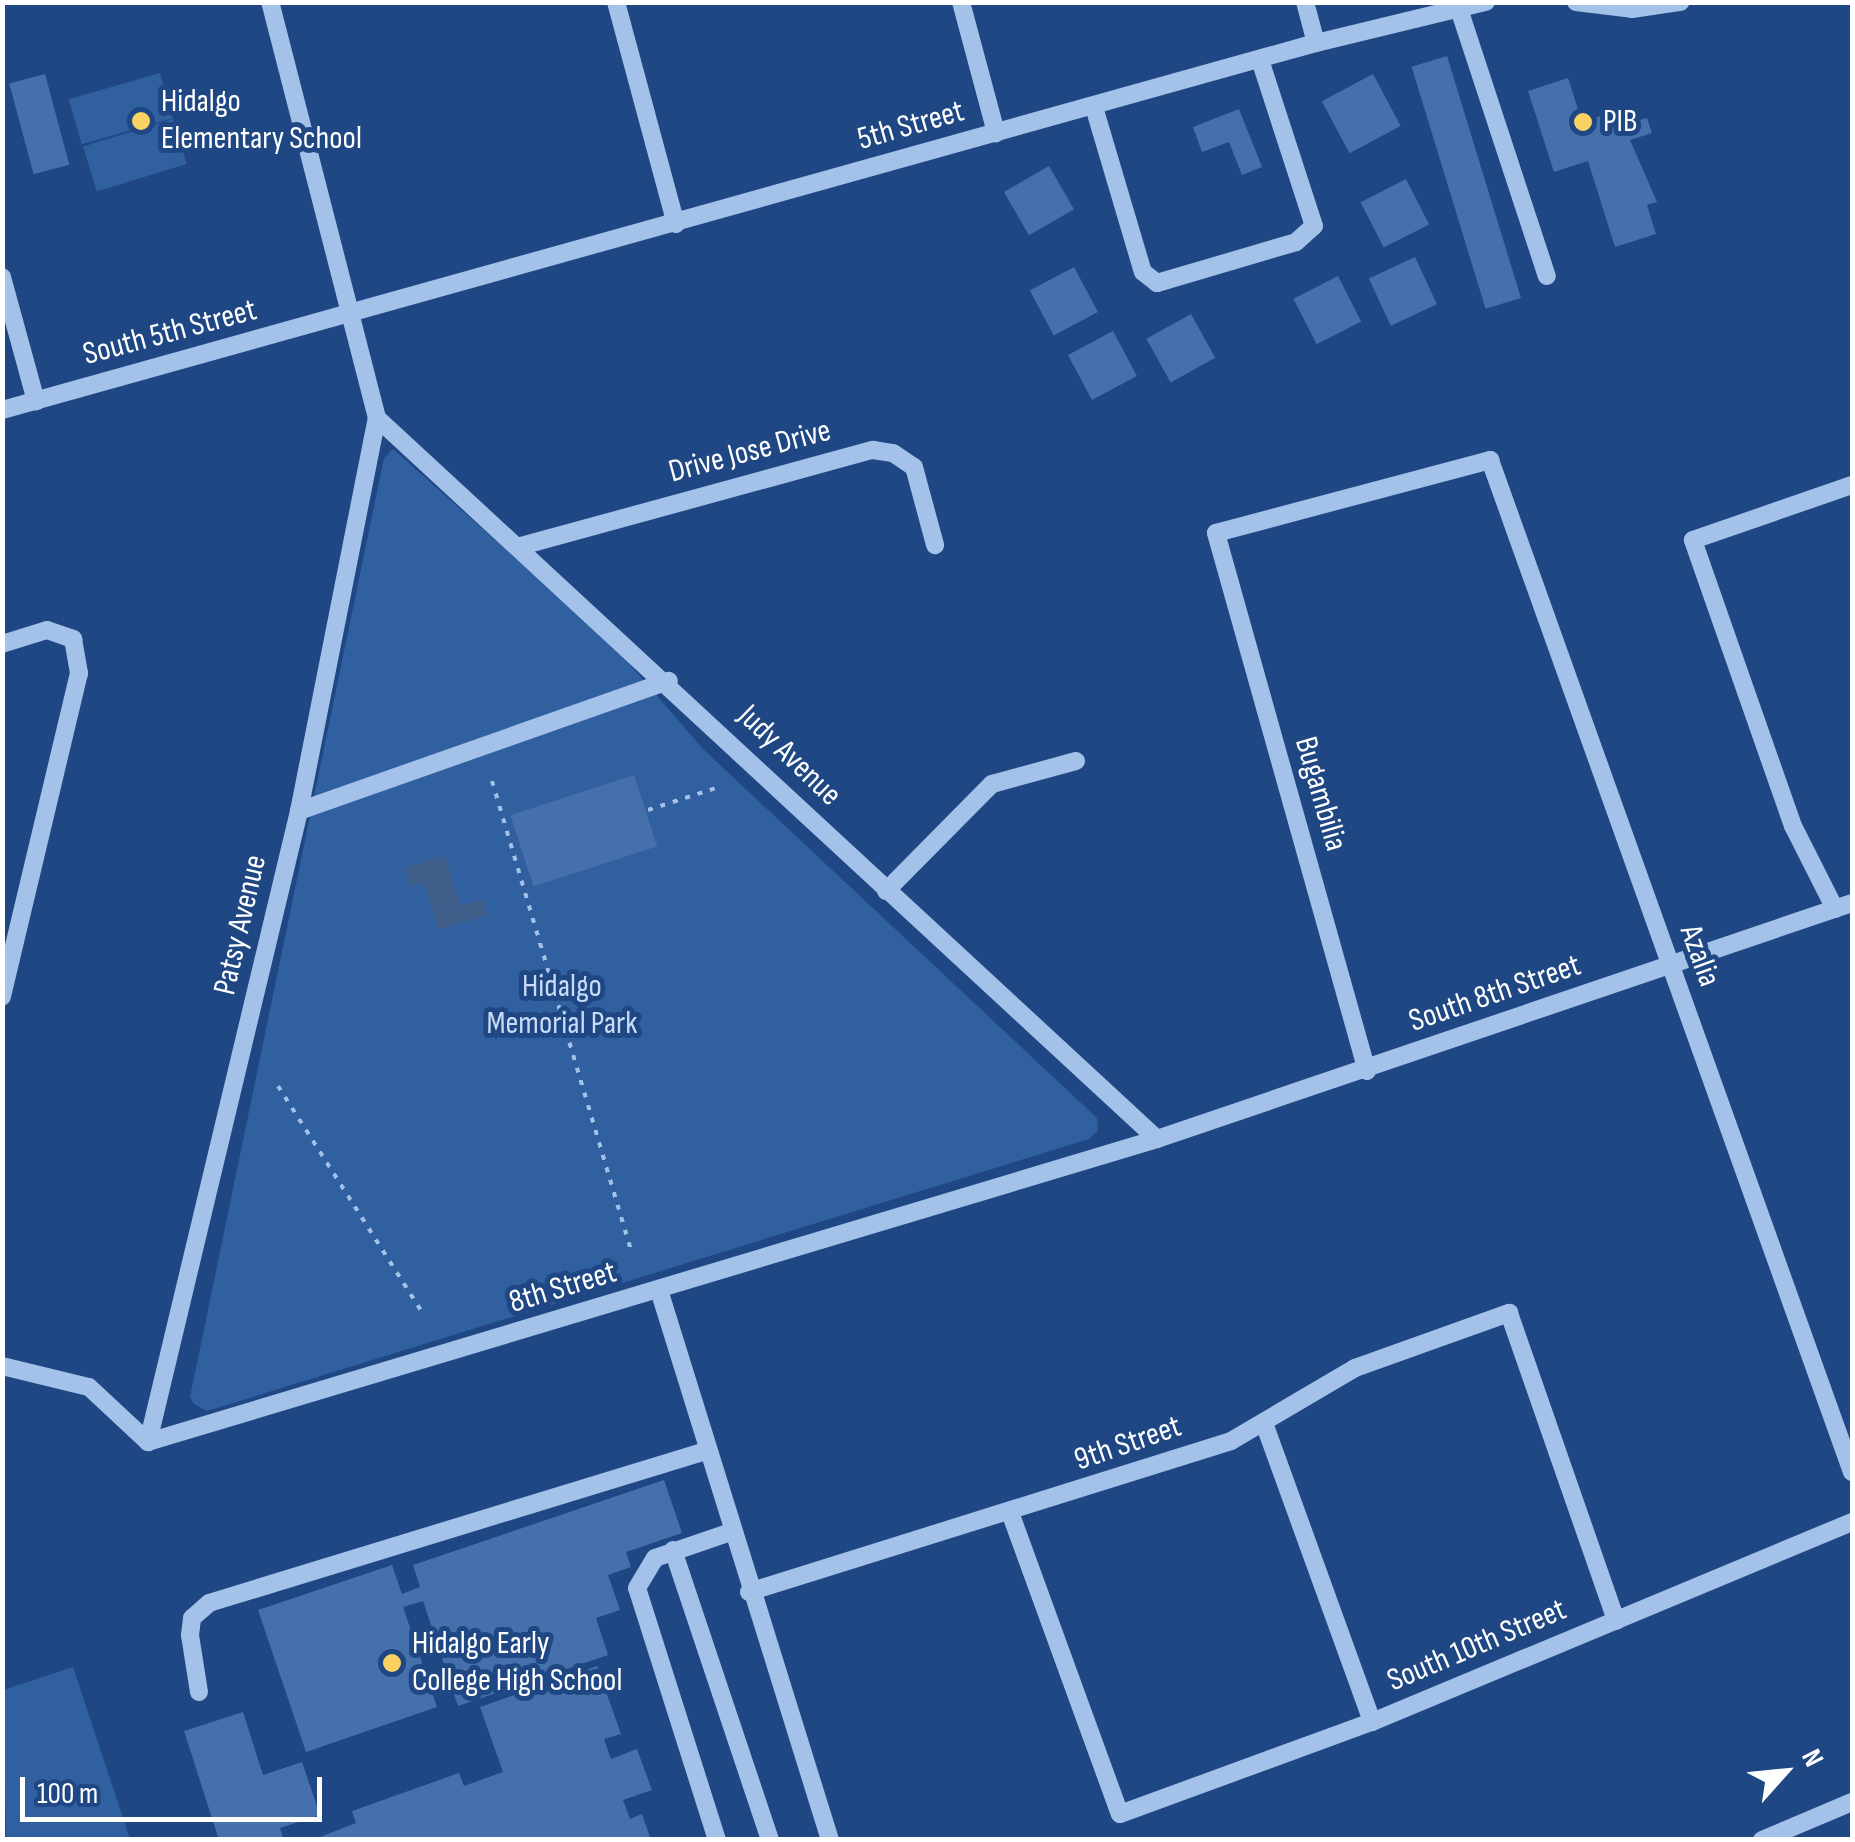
<!DOCTYPE html>
<style>
body{margin:0}
#map{position:relative;width:1855px;height:1842px;overflow:hidden;background:#1e4783;font-family:"Sofia Sans Condensed",sans-serif}
div>[style]{position:absolute}
[style*='--x']{left:calc(var(--x)*1px);top:calc(var(--y)*1px);width:calc(var(--w)*1px);rotate:calc(var(--a)*1deg)}
.green>*{inset:0;background:#3160a1;transform-origin:0 0}
.water>*{inset:0;background:#405e8a}
.building>*{inset:0;background:#4670ab;transform-origin:0 0}
.path>*{height:4px;margin-top:-2px;transform-origin:0;background:repeating-linear-gradient(90deg,#a4c1e9 0 5px,transparent 0 13px)}
.minor>*{height:18px;margin:-9px;padding:0 9px;transform-origin:9px;border-radius:9px;background:#a4c1e9}
.dots>*{width:28px;height:28px;translate:-50% -50%;box-sizing:border-box;border:5px solid #1e4783;border-radius:50%}
span{translate:-50% -50%;white-space:nowrap;text-align:center;line-height:1.15;-webkit-text-stroke:10px #1e4783;paint-order:stroke}
.poi-label{font-size:32px;color:#fff}
.left{translate:0 -50%;text-align:left}
.street-label{font-size:32px;color:#fff}
.park-label{font-size:32px;color:#c8dcf7}
.frame{position:absolute;inset:0;border:5px solid #fff;pointer-events:none}
.north{position:absolute;left:1735px;top:1722px;width:100px;height:100px;-webkit-text-stroke:8px #1e4783;paint-order:stroke;rotate:63deg;font-size:28px;font-weight:700;line-height:40px;text-align:center;color:#fff}
.north::after{content:'';display:block;margin:auto;width:35px;height:45px;background:#fff;clip-path:polygon(50% 0,100% 100%,50% 72%,0 100%)}
.scale{position:absolute;left:20px;top:1777px;width:302px;height:45px;box-sizing:border-box;border:5px solid #fff;border-top:0;padding-left:12px;font-size:30px;line-height:35px;white-space:nowrap;color:#fff;-webkit-text-stroke:8px #1e4783;paint-order:stroke}
</style>
<div id="map">
<div class="green">
<div style="left:160px;top:73px;width:47px;height:95px;rotate:74deg"></div>
<div style="left:173px;top:119px;width:47px;height:94px;rotate:73deg"></div>
<div style="clip-path:polygon(393px 449px,614px 646px,703px 749px,1097px 1118px,1098px 1130px,1089px 1139px,207px 1411px,194px 1404px,190px 1397px,384px 458px)"></div>
<div style="clip-path:polygon(73px 1667px,130px 1839px,6px 1839px,3px 1690px)"></div>
</div>
<div class="water">
<div style="clip-path:polygon(445px 855px,460px 905px,483px 899px,488px 915px,439px 930px,424px 883px,411px 887px,405px 868px)"></div>
</div>
<div class="building">
<div style="left:1447px;top:56px;width:253px;height:37px;rotate:73deg"></div>
<div style="left:45px;top:74px;width:94px;height:37px;rotate:75deg"></div>
<div style="left:1373px;top:74px;width:59px;height:58px;rotate:62deg"></div>
<div style="clip-path:polygon(1568px 78px,1582px 122px,1622px 109px,1627px 124px,1647px 118px,1652px 133px,1630px 140px,1657px 202px,1647px 205px,1656px 234px,1615px 247px,1588px 161px,1554px 172px,1528px 91px)"></div>
<div style="clip-path:polygon(1239px 109px,1262px 167px,1242px 175px,1229px 142px,1202px 152px,1193px 127px)"></div>
<div style="left:1049px;top:166px;width:50px;height:52px;rotate:60deg"></div>
<div style="left:1406px;top:179px;width:51px;height:51px;rotate:63deg"></div>
<div style="left:1415px;top:257px;width:52px;height:51px;rotate:65deg"></div>
<div style="left:1074px;top:267px;width:51px;height:50px;rotate:62deg"></div>
<div style="left:1338px;top:276px;width:51px;height:50px;rotate:63deg"></div>
<div style="left:1191px;top:314px;width:50px;height:51px;rotate:61deg"></div>
<div style="left:1113px;top:331px;width:51px;height:51px;rotate:62deg"></div>
<div style="left:634px;top:775px;width:75px;height:130px;rotate:72deg"></div>
<div style="clip-path:polygon(664px 1480px,682px 1533px,626px 1552px,631px 1567px,608px 1575px,620px 1610px,596px 1618px,608px 1655px,458px 1706px,423px 1601px,403px 1607px,437px 1707px,306px 1752px,258px 1610px,392px 1565px,402px 1594px,420px 1587px,413px 1565px)"></div>
<div style="clip-path:polygon(597px 1666px,621px 1734px,604px 1739px,611px 1759px,637px 1749px,652px 1790px,623px 1800px,630px 1819px,642px 1814px,651px 1840px,312px 1840px,356px 1823px,352px 1811px,459px 1773px,464px 1786px,503px 1772px,480px 1707px)"></div>
<div style="clip-path:polygon(243px 1712px,263px 1775px,302px 1762px,320px 1815px,280px 1828px,284px 1840px,219px 1840px,184px 1731px)"></div>
</div>
<div class="path">
<div style="--x:492;--y:781;--w:490;--a:73.5"></div>
<div style="--x:648;--y:810;--w:71;--a:-17.9"></div>
<div style="--x:278;--y:1086;--w:272;--a:57.5"></div>
</div>
<div class="minor">
<div style="--x:616;--y:2;--w:230;--a:74.9"></div>
<div style="--x:961;--y:2;--w:136;--a:75"></div>
<div style="--x:1305;--y:2;--w:42;--a:75"></div>
<div style="--x:1576;--y:2;--w:56;--a:7.1"></div>
<div style="--x:1632;--y:9;--w:49;--a:-8.3"></div>
<div style="--x:1459;--y:9;--w:281;--a:71.8"></div>
<div style="--x:1094;--y:107;--w:172;--a:73.5"></div>
<div style="--x:1143;--y:272;--w:18;--a:38"></div>
<div style="--x:1157;--y:283;--w:145;--a:-16.4"></div>
<div style="--x:1296;--y:242;--w:24;--a:-42"></div>
<div style="--x:1314;--y:226;--w:175;--a:-108"></div>
<div style="--x:2;--y:277;--w:129;--a:74.7"></div>
<div style="--x:2;--y:410;--w:1364;--a:-15.61"></div>
<div style="--x:1316;--y:43;--w:175;--a:-13.6"></div>
<div style="--x:377;--y:418;--w:1062;--a:42.75"></div>
<div style="--x:521;--y:546;--w:365;--a:-15.3"></div>
<div style="--x:873;--y:450;--w:20;--a:9"></div>
<div style="--x:893;--y:453;--w:25;--a:34"></div>
<div style="--x:914;--y:467;--w:81;--a:74.9"></div>
<div style="--x:2;--y:644;--w:47;--a:-17.3"></div>
<div style="--x:47;--y:630;--w:28;--a:19"></div>
<div style="--x:73;--y:639;--w:35;--a:80"></div>
<div style="--x:79;--y:673;--w:333;--a:103.4"></div>
<div style="--x:299;--y:811;--w:392;--a:-19.4"></div>
<div style="--x:886;--y:891;--w:151;--a:-45.3"></div>
<div style="--x:992;--y:784;--w:87;--a:-15.3"></div>
<div style="--x:1835;--y:909;--w:93;--a:-116.8"></div>
<div style="--x:1793;--y:826;--w:303;--a:-109.3"></div>
<div style="--x:1693;--y:540;--w:168;--a:-19.1"></div>
<div style="--x:1367;--y:1071;--w:559;--a:-105.68"></div>
<div style="--x:1216;--y:533;--w:284;--a:-14.9"></div>
<div style="--x:1490;--y:460;--w:1075;--a:70.32"></div>
<div style="--x:659;--y:1290;--w:576;--a:72.73"></div>
<div style="--x:2;--y:1366;--w:89;--a:13.6"></div>
<div style="--x:89;--y:1387;--w:81;--a:43"></div>
<div style="--x:148;--y:1442;--w:1054;--a:-16.71"></div>
<div style="--x:1157;--y:1139;--w:734;--a:-18.76"></div>
<div style="--x:1264;--y:1423;--w:318;--a:70.1"></div>
<div style="--x:148;--y:1442;--w:649;--a:-76.54"></div>
<div style="--x:299;--y:811;--w:401;--a:-78.8"></div>
<div style="--x:377;--y:418;--w:430;--a:-104.4"></div>
<div style="--x:1011;--y:1515;--w:318;--a:70"></div>
<div style="--x:1120;--y:1814;--w:268;--a:-20.1"></div>
<div style="--x:1372;--y:1722;--w:520;--a:-22.62"></div>
<div style="--x:673;--y:1550;--w:306;--a:71.5"></div>
<div style="--x:749;--y:1592;--w:505;--a:-17.39"></div>
<div style="--x:1231;--y:1441;--w:144;--a:-30.5"></div>
<div style="--x:1355;--y:1368;--w:164;--a:-19.7"></div>
<div style="--x:1509;--y:1313;--w:326;--a:70.8"></div>
<div style="--x:199;--y:1692;--w:58;--a:-99"></div>
<div style="--x:190;--y:1635;--w:17;--a:-83"></div>
<div style="--x:192;--y:1618;--w:23;--a:-41"></div>
<div style="--x:209;--y:1603;--w:520;--a:-17.01"></div>
<div style="--x:717;--y:1840;--w:264;--a:-107.6"></div>
<div style="--x:637;--y:1588;--w:35;--a:-59"></div>
<div style="--x:655;--y:1558;--w:80;--a:-18.9"></div>
<div style="--x:1762;--y:1840;--w:98;--a:-22.9"></div>
</div>
<div class="dots">
<div style="left:141px;top:121px;background:#f9d263"></div>
<div style="left:1583px;top:122px;background:#f9d263"></div>
<div style="left:392px;top:1663px;background:#f9d263"></div>
</div>
<div class="poi-label">
<span class="left" style="left:161px;top:121px">Hidalgo<br>Elementary School</span>
<span class="left" style="left:1603px;top:122px">PIB</span>
<span class="left" style="left:412px;top:1663px">Hidalgo Early<br>College High School</span>
</div>
<div class="street-label">
<span style="left:911px;top:126px;rotate:-16deg">5th Street</span>
<span style="left:170px;top:333px;rotate:-15deg">South 5th Street</span>
<span style="left:750px;top:452px;rotate:-15deg">Drive Jose Drive</span>
<span style="left:789px;top:756px;rotate:44deg">Judy Avenue</span>
<span style="left:1320px;top:794px;rotate:74deg">Bugambilia</span>
<span style="left:241px;top:925px;rotate:-77deg">Patsy Avenue</span>
<span style="left:1699px;top:956px;rotate:70deg">Azalia</span>
<span style="left:1495px;top:994px;rotate:-19deg">South 8th Street</span>
<span style="left:563px;top:1288px;rotate:-17deg">8th Street</span>
<span style="left:1128px;top:1444px;rotate:-19deg">9th Street</span>
<span style="left:1477px;top:1646px;rotate:-23deg">South 10th Street</span>
</div>
<div class="park-label">
<span style="left:562px;top:1006px">Hidalgo<br>Memorial Park</span>
</div>
<div class="frame"></div>
<div class="north">N</div>
<div class="scale">100 m</div>
</div>
